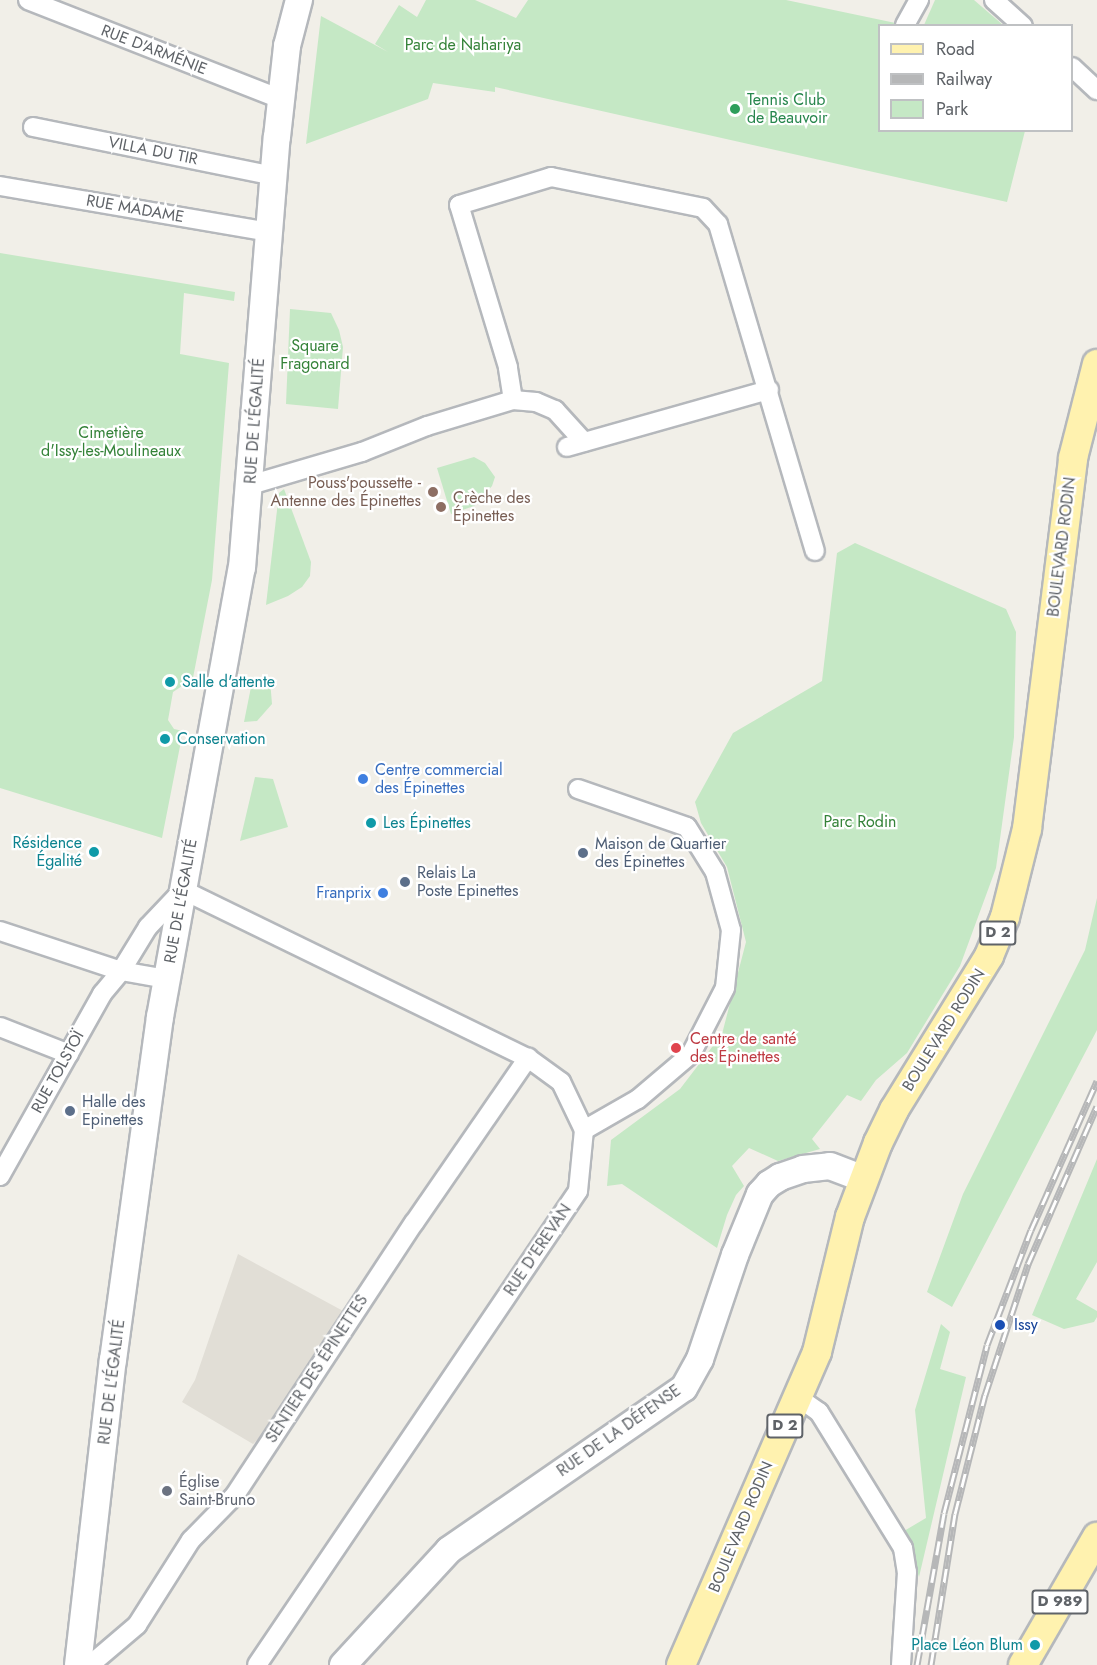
<!DOCTYPE html>
<meta charset="utf-8">
<style>
body{margin:0}
#map{position:relative;width:1097px;height:1665px;overflow:hidden;background:#f1efe8;font-family:Jost,sans-serif}
div>[style]{position:absolute}
[style*='--x']{left:calc(var(--x)*1px);top:calc(var(--y)*1px);width:calc(var(--w)*1px);rotate:calc(var(--a)*1deg)}
.education>*{inset:0;background:#e1ded6}
.green>*{inset:0;background:#c5e8c5}
.roads{filter:drop-shadow(2px 0 #b5b8bc) drop-shadow(-2px 0 #b5b8bc) drop-shadow(0 2px #b5b8bc) drop-shadow(0 -2px #b5b8bc)}
.street>*{height:18px;margin:-9px;padding:0 9px;transform-origin:9px;border-radius:9px;background:#fff}
.secondary>*{height:26px;margin:-13px;padding:0 13px;transform-origin:13px;border-radius:13px;background:#fff}
.primary>*{height:28px;margin:-14px;padding:0 14px;transform-origin:14px;border-radius:14px;background:#fff2af}
.rail>*{height:7px;margin-top:-3.5px;transform-origin:0;background:repeating-linear-gradient(90deg,#fff 0 14px,#b6b7b8 0 28px);box-sizing:border-box;border-block:2px solid #b6b7b8}
.dots>*{width:16px;height:16px;translate:-50% -50%;box-sizing:border-box;border:3px solid #fff;border-radius:50%}
span{translate:-50% -50%;white-space:nowrap;text-align:center;line-height:1.15;-webkit-text-stroke:4.5px #fff;paint-order:stroke}
.shield-label span{padding:2px 4px;background:#fff;border:2px solid;border-radius:4px;-webkit-text-stroke-width:0}
.shield-label{font-size:15px;color:#5f6368;font-weight:700}
.park-label{font-size:16px;color:#348238}
.street-label{font-size:16px;color:#5f6368}
.leisure-label{font-size:16px;color:#27864d}
.left{translate:0 -50%;text-align:left}
.education-label{font-size:16px;color:#785e54}
.right{translate:-100% -50%;text-align:right}
.culture-label{font-size:16px;color:#0d838f}
.shop-label{font-size:16px;color:#366cbe}
.service-label{font-size:16px;color:#4e5e75}
.health-label{font-size:16px;color:#be3a42}
.transit-label{font-size:16px;color:#164399}
.worship-label{font-size:16px;color:#5b616d}
.legend{position:absolute;left:878px;top:24px;width:195px;height:108px;box-sizing:border-box;background:#fff;border:2px solid #bfc1c3;margin:0;padding:8px 10px;list-style:none;font-size:18px;color:#5f6368}
.legend li{display:flex;align-items:center;gap:12px;height:30px}
.legend b{width:30px;border:2px solid #bfc1c3}
</style>
<div id="map">
<div class="education">
<div style="clip-path:polygon(238px 1254px,345px 1312px,271px 1427px,253px 1444px,182px 1402px,195px 1380px)"></div>
</div>
<div class="green">
<div style="clip-path:polygon(426px 0,475px 0,516px 18px,528px 0,786px 0,905px 25px,880px 26px,880px 130px,1025px 131px,1007px 202px,495px 87px,495px 92px,433px 83px,428px 99px,306px 144px,321px 16px,388px 52px,375px 44px,399px 5px,417px 17px)"></div>
<div style="clip-path:polygon(935px 0,974px 0,1003px 25px,924px 25px)"></div>
<div style="clip-path:polygon(0 253px,235px 292px,234px 301px,184px 293px,180px 354px,229px 363px,212px 580px,191px 688px,182px 686px,173px 692px,168px 720px,174px 729px,183px 731px,162px 838px,0 788px)"></div>
<div style="clip-path:polygon(290px 309px,331px 313px,339px 330px,343px 347px,338px 409px,286px 404px)"></div>
<div style="clip-path:polygon(474px 457px,485px 463px,495px 477px,492px 486px,474px 506px,451px 514px,437px 468px)"></div>
<div style="clip-path:polygon(284px 489px,311px 562px,310px 576px,302px 587px,288px 596px,266px 605px,279px 493px)"></div>
<div style="clip-path:polygon(855px 543px,1006px 609px,1016px 632px,1014px 737px,996px 868px,960px 966px,907px 1053px,876px 1080px,861px 1101px,847px 1095px,812px 1139px,820px 1149px,778px 1161px,749px 1148px,732px 1166px,744px 1186px,736px 1195px,727px 1215px,717px 1248px,622px 1184px,607px 1186px,611px 1140px,680px 1089px,722px 1034px,746px 942px,727px 867px,701px 823px,695px 802px,733px 733px,822px 681px,837px 553px)"></div>
<div style="clip-path:polygon(253px 677px,270px 680px,272px 704px,257px 721px,244px 722px)"></div>
<div style="clip-path:polygon(255px 777px,273px 779px,288px 827px,240px 841px)"></div>
<div style="clip-path:polygon(1097px 898px,1097px 1030px,952px 1307px,927px 1292px,963px 1194px,1085px 950px)"></div>
<div style="clip-path:polygon(1097px 1159px,1097px 1262px,1076px 1299px,1097px 1311px,1097px 1317px,1094px 1322px,1064px 1329px,1032px 1315px)"></div>
<div style="clip-path:polygon(941px 1324px,950px 1332px,940px 1369px,966px 1377px,919px 1577px,904px 1531px,926px 1518px,915px 1410px)"></div>
</div>
<div class="roads">
<div class="street">
<div style="--x:28;--y:0;--w:272;--a:21.4"></div>
<div style="--x:994;--y:0;--w:39;--a:42"></div>
<div style="--x:905;--y:25;--w:29;--a:-61"></div>
<div style="--x:1072;--y:67;--w:34;--a:43"></div>
<div style="--x:33;--y:127;--w:246;--a:11.5"></div>
<div style="--x:0;--y:186;--w:274;--a:9.7"></div>
<div style="--x:513;--y:400;--w:33;--a:-99"></div>
<div style="--x:508;--y:367;--w:169;--a:-106.8"></div>
<div style="--x:459;--y:205;--w:96;--a:-16.9"></div>
<div style="--x:551;--y:177;--w:155;--a:11.5"></div>
<div style="--x:703;--y:208;--w:22;--a:47"></div>
<div style="--x:718;--y:224;--w:341;--a:73.5"></div>
<div style="--x:567;--y:447;--w:210;--a:-15.8"></div>
<div style="--x:250;--y:485;--w:117;--a:-16.4"></div>
<div style="--x:362;--y:452;--w:70;--a:-21.8"></div>
<div style="--x:427;--y:426;--w:90;--a:-16.8"></div>
<div style="--x:513;--y:400;--w:23;--a:5"></div>
<div style="--x:536;--y:402;--w:21;--a:23"></div>
<div style="--x:555;--y:410;--w:43;--a:47.8"></div>
<div style="--x:578;--y:789;--w:115;--a:19.2"></div>
<div style="--x:687;--y:827;--w:53;--a:58.1"></div>
<div style="--x:715;--y:872;--w:60;--a:74.6"></div>
<div style="--x:731;--y:930;--w:58;--a:95.9"></div>
<div style="--x:725;--y:988;--w:74;--a:117.3"></div>
<div style="--x:691;--y:1054;--w:70;--a:139.7"></div>
<div style="--x:638;--y:1099;--w:62;--a:150.1"></div>
<div style="--x:0;--y:931;--w:127;--a:18.3"></div>
<div style="--x:121;--y:971;--w:47;--a:9.9"></div>
<div style="--x:0;--y:1027;--w:74;--a:21.4"></div>
<div style="--x:0;--y:1176;--w:209;--a:-60.7"></div>
<div style="--x:102;--y:994;--w:30;--a:-50"></div>
<div style="--x:121;--y:971;--w:52;--a:-58.5"></div>
<div style="--x:148;--y:927;--w:51;--a:-46.6"></div>
<div style="--x:183;--y:890;--w:384;--a:26"></div>
<div style="--x:528;--y:1058;--w:41;--a:36"></div>
<div style="--x:561;--y:1082;--w:53;--a:64.4"></div>
<div style="--x:584;--y:1130;--w:61;--a:95.6"></div>
<div style="--x:578;--y:1191;--w:572;--a:124.11"></div>
<div style="--x:799;--y:1398;--w:24;--a:35"></div>
<div style="--x:819;--y:1412;--w:160;--a:58.3"></div>
<div style="--x:903;--y:1548;--w:24;--a:81"></div>
<div style="--x:907;--y:1572;--w:93;--a:93.7"></div>
<div style="--x:90;--y:1665;--w:62;--a:-40.4"></div>
<div style="--x:137;--y:1625;--w:101;--a:-57.6"></div>
<div style="--x:191;--y:1540;--w:63;--a:-45.6"></div>
<div style="--x:235;--y:1495;--w:326;--a:-56.7"></div>
<div style="--x:414;--y:1223;--w:201;--a:-55.4"></div>
</div>
<div class="secondary">
<div style="--x:78;--y:1665;--w:307;--a:-83.5"></div>
<div style="--x:113;--y:1360;--w:346;--a:-82.2"></div>
<div style="--x:160;--y:1017;--w:456;--a:-79.7"></div>
<div style="--x:242;--y:568;--w:432;--a:-85.4"></div>
<div style="--x:277;--y:137;--w:92;--a:-83.7"></div>
<div style="--x:287;--y:46;--w:48;--a:-75.4"></div>
<div style="--x:343;--y:1665;--w:156;--a:-47.3"></div>
<div style="--x:449;--y:1550;--w:285;--a:-34.6"></div>
<div style="--x:684;--y:1388;--w:33;--a:-61"></div>
<div style="--x:700;--y:1359;--w:110;--a:-71.4"></div>
<div style="--x:735;--y:1255;--w:66;--a:-67.7"></div>
<div style="--x:760;--y:1194;--w:13;--a:-48"></div>
<div style="--x:769;--y:1184;--w:13;--a:-32"></div>
<div style="--x:780;--y:1177;--w:24;--a:-19"></div>
<div style="--x:803;--y:1169;--w:27;--a:-6"></div>
<div style="--x:830;--y:1166;--w:34;--a:21"></div>
</div>
<div class="primary">
<div style="--x:681;--y:1665;--w:341;--a:-66.5"></div>
<div style="--x:817;--y:1352;--w:139;--a:-76.3"></div>
<div style="--x:850;--y:1217;--w:79;--a:-69.3"></div>
<div style="--x:878;--y:1143;--w:37;--a:-64"></div>
<div style="--x:894;--y:1110;--w:181;--a:-58.3"></div>
<div style="--x:989;--y:956;--w:42;--a:-67.7"></div>
<div style="--x:1005;--y:917;--w:91;--a:-76"></div>
<div style="--x:1027;--y:829;--w:374;--a:-82.9"></div>
<div style="--x:1073;--y:458;--w:97;--a:-75.7"></div>
<div style="--x:1023;--y:1665;--w:148;--a:-60"></div>
</div>
</div>
<div class="rail">
<div style="--x:917;--y:1665;--w:154;--a:-79.9"></div>
<div style="--x:944;--y:1513;--w:173;--a:-75.6"></div>
<div style="--x:987;--y:1345;--w:123;--a:-69.1"></div>
<div style="--x:1031;--y:1230;--w:163;--a:-66.1"></div>
<div style="--x:931;--y:1665;--w:153;--a:-81"></div>
<div style="--x:955;--y:1514;--w:123;--a:-75.9"></div>
<div style="--x:985;--y:1395;--w:138;--a:-71.8"></div>
<div style="--x:1028;--y:1264;--w:172;--a:-66.4"></div>
</div>
<div class="dots">
<div style="left:735px;top:109px;background:#2e9e5b"></div>
<div style="left:433px;top:492px;background:#8d6e63"></div>
<div style="left:441px;top:507px;background:#8d6e63"></div>
<div style="left:170px;top:682px;background:#0f9aa8"></div>
<div style="left:165px;top:739px;background:#0f9aa8"></div>
<div style="left:363px;top:779px;background:#3f7fe0"></div>
<div style="left:371px;top:823px;background:#0f9aa8"></div>
<div style="left:94px;top:852px;background:#0f9aa8"></div>
<div style="left:583px;top:853px;background:#5c6f8a"></div>
<div style="left:405px;top:882px;background:#5c6f8a"></div>
<div style="left:383px;top:893px;background:#3f7fe0"></div>
<div style="left:676px;top:1048px;background:#e0444e"></div>
<div style="left:70px;top:1111px;background:#5c6f8a"></div>
<div style="left:1000px;top:1325px;background:#1a4fb4"></div>
<div style="left:167px;top:1491px;background:#6b7280"></div>
<div style="left:1035px;top:1645px;background:#0f9aa8"></div>
</div>
<div class="shield-label">
<span style="left:998px;top:933px">D 2</span>
<span style="left:785px;top:1426px">D 2</span>
<span style="left:1060px;top:1602px">D 989</span>
</div>
<div class="park-label">
<span style="left:463px;top:45px">Parc de Nahariya</span>
<span style="left:315px;top:355px">Square<br>Fragonard</span>
<span style="left:111px;top:442px">Cimetière<br>d'Issy-les-Moulineaux</span>
<span style="left:860px;top:822px">Parc Rodin</span>
</div>
<div class="street-label">
<span style="left:154px;top:50px;rotate:21deg">RUE D'ARMÉNIE</span>
<span style="left:153px;top:151px;rotate:11deg">VILLA DU TIR</span>
<span style="left:135px;top:209px;rotate:10deg">RUE MADAME</span>
<span style="left:255px;top:421px;rotate:-86deg">RUE DE L'ÉGALITÉ</span>
<span style="left:1062px;top:547px;rotate:-83deg">BOULEVARD RODIN</span>
<span style="left:181px;top:901px;rotate:-80deg">RUE DE L'ÉGALITÉ</span>
<span style="left:944px;top:1030px;rotate:-58deg">BOULEVARD RODIN</span>
<span style="left:58px;top:1072px;rotate:-61deg">RUE TOLSTOÏ</span>
<span style="left:538px;top:1250px;rotate:-56deg">RUE D'EREVAN</span>
<span style="left:317px;top:1369px;rotate:-57deg">SENTIER DES ÉPINETTES</span>
<span style="left:112px;top:1382px;rotate:-83deg">RUE DE L'ÉGALITÉ</span>
<span style="left:619px;top:1431px;rotate:-35deg">RUE DE LA DÉFENSE</span>
<span style="left:741px;top:1527px;rotate:-67deg">BOULEVARD RODIN</span>
</div>
<div class="leisure-label">
<span class="left" style="left:747px;top:109px">Tennis Club<br>de Beauvoir</span>
</div>
<div class="education-label">
<span class="right" style="left:421px;top:492px">Pouss'poussette -<br>Antenne des Épinettes</span>
<span class="left" style="left:453px;top:507px">Crèche des<br>Épinettes</span>
</div>
<div class="culture-label">
<span class="left" style="left:182px;top:682px">Salle d'attente</span>
<span class="left" style="left:177px;top:739px">Conservation</span>
<span class="left" style="left:383px;top:823px">Les Épinettes</span>
<span class="right" style="left:82px;top:852px">Résidence<br>Égalité</span>
<span class="right" style="left:1023px;top:1645px">Place Léon Blum</span>
</div>
<div class="shop-label">
<span class="left" style="left:375px;top:779px">Centre commercial<br>des Épinettes</span>
<span class="right" style="left:371px;top:893px">Franprix</span>
</div>
<div class="service-label">
<span class="left" style="left:595px;top:853px">Maison de Quartier<br>des Épinettes</span>
<span class="left" style="left:417px;top:882px">Relais La<br>Poste Epinettes</span>
<span class="left" style="left:82px;top:1111px">Halle des<br>Epinettes</span>
</div>
<div class="health-label">
<span class="left" style="left:690px;top:1048px">Centre de santé<br>des Épinettes</span>
</div>
<div class="transit-label">
<span class="left" style="left:1014px;top:1325px">Issy</span>
</div>
<div class="worship-label">
<span class="left" style="left:179px;top:1491px">Église<br>Saint-Bruno</span>
</div>
<ul class="legend">
<li><b style="height:8px;background:#fff2af"></b>Road</li>
<li><b style="height:8px;background:#b6b7b8"></b>Railway</li>
<li><b style="height:16px;background:#c5e8c5"></b>Park</li>
</ul>
</div>
